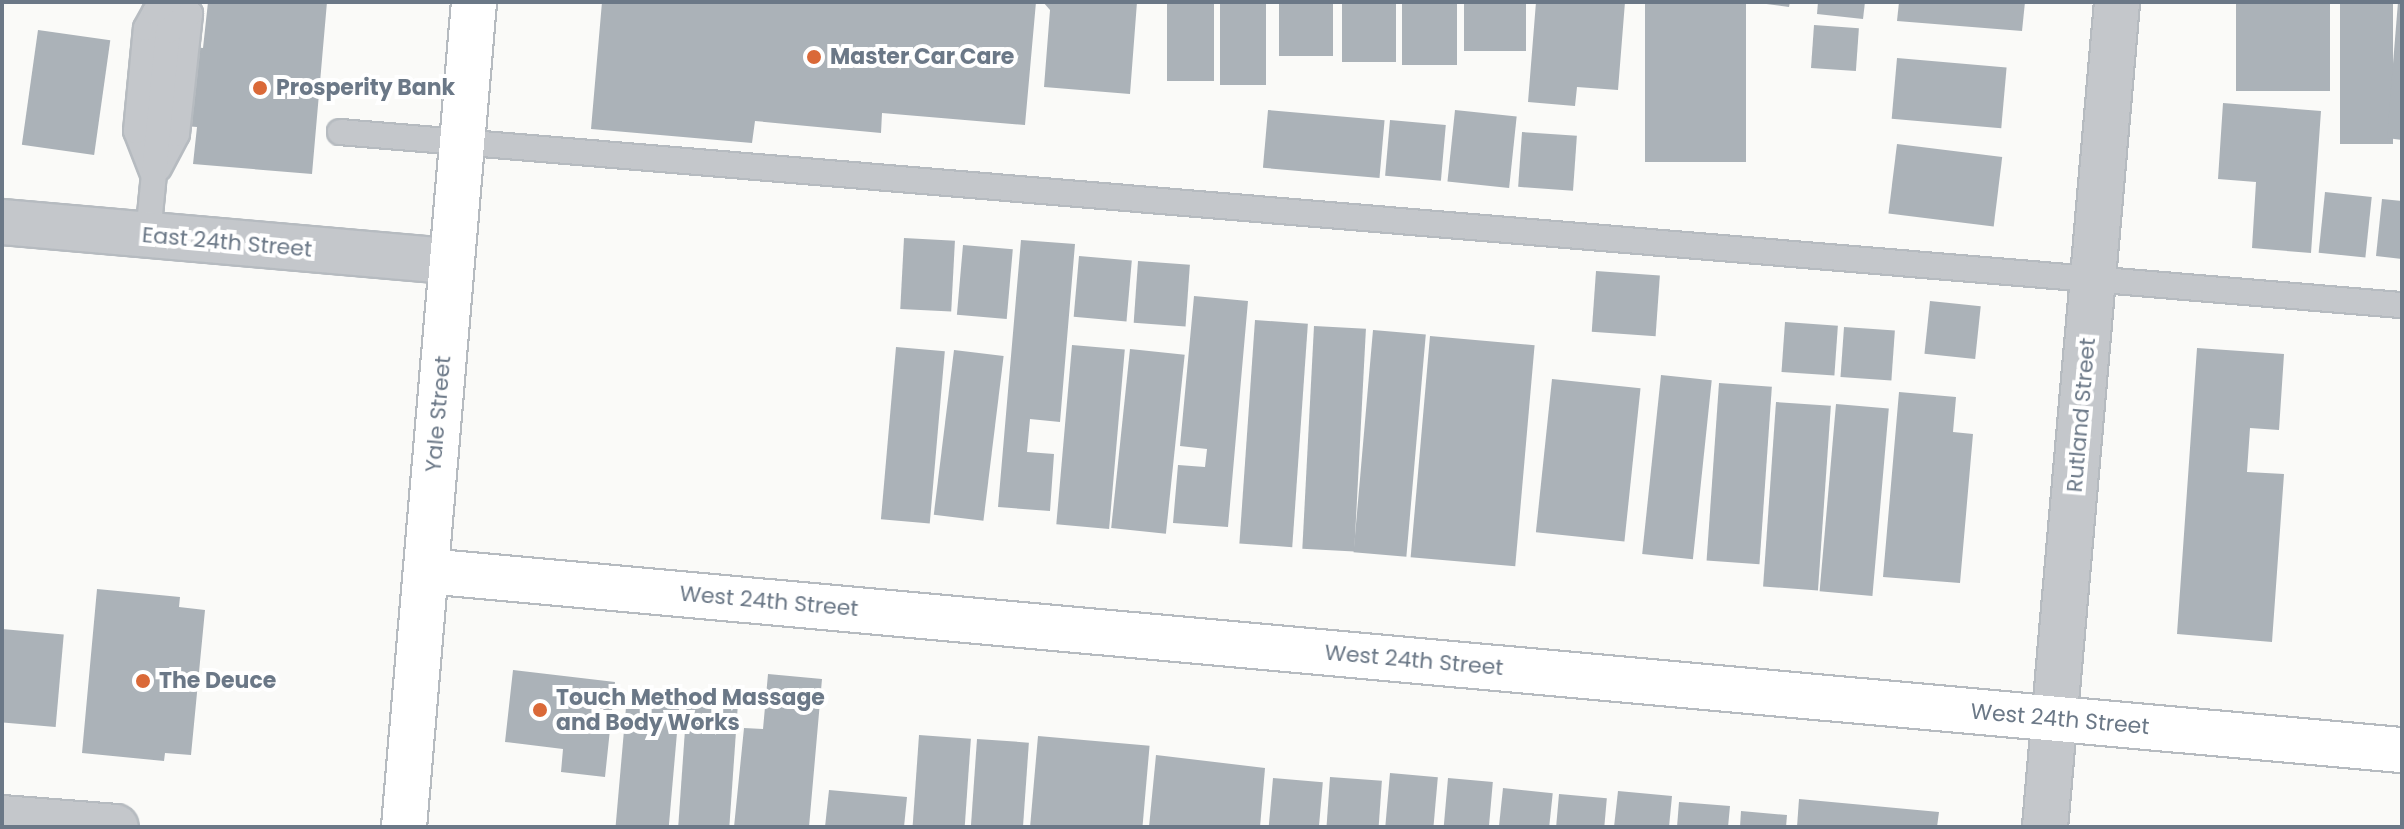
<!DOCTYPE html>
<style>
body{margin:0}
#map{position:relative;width:2404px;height:829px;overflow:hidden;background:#fafaf8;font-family:Poppins,sans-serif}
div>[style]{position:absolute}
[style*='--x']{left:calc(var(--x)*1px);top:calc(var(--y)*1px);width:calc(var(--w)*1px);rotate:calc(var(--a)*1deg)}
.building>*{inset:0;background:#abb2b8;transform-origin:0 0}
.roads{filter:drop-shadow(2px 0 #b6bbc0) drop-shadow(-2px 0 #b6bbc0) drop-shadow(0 2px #b6bbc0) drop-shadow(0 -2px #b6bbc0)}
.lane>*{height:24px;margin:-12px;padding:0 12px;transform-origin:12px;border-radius:12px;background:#c4c7cb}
.street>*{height:44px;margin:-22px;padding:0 22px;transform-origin:22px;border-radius:22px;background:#c4c7cb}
.secondary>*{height:44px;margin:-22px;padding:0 22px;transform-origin:22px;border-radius:22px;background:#fff}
.dots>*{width:22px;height:22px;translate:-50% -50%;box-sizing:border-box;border:4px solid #fff;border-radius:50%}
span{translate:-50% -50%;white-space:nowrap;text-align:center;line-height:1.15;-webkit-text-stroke:8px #fff;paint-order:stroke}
.poi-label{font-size:22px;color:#6b7887;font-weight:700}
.left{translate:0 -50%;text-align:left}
.street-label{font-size:22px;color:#6b7887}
.frame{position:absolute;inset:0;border:4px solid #6b7887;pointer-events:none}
</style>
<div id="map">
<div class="building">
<div style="clip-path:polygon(208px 2px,327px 2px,312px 174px,193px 164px,197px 127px,132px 122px,139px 42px,203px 48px)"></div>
<div style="clip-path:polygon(602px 2px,1036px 2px,1025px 125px,882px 113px,881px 133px,755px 121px,752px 143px,591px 129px)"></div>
<div style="clip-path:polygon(1043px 2px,1137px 2px,1130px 94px,1044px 87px,1050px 10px)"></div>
<div style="left:1167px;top:2px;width:47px;height:79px"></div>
<div style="left:1220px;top:2px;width:46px;height:83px"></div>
<div style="left:1279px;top:2px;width:54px;height:54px"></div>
<div style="left:1342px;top:2px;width:54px;height:60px"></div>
<div style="left:1402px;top:2px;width:55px;height:63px"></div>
<div style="left:1464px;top:2px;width:62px;height:49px"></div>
<div style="clip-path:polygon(1536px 2px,1625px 2px,1618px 90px,1577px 87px,1575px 106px,1528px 102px)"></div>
<div style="left:1645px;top:2px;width:101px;height:160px"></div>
<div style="clip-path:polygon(1751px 2px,1790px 2px,1789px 7px)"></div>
<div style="clip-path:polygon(1818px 2px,1865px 2px,1863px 19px,1817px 14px)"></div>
<div style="clip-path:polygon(1899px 2px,2025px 2px,2022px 31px,1897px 21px)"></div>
<div style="left:2236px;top:2px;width:94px;height:89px"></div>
<div style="left:2340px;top:2px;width:53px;height:142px"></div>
<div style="clip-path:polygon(2398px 2px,2402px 2px,2402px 140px,2387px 138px)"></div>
<div style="left:1814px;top:25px;width:45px;height:43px;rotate:4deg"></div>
<div style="left:38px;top:30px;width:73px;height:116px;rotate:8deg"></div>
<div style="left:1897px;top:58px;width:110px;height:61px;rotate:5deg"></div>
<div style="clip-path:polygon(2223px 103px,2321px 111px,2311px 253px,2252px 248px,2256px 182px,2218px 179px)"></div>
<div style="left:1268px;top:110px;width:117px;height:58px;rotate:5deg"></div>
<div style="left:1455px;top:110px;width:62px;height:72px;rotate:6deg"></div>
<div style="left:1390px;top:120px;width:56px;height:56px;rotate:5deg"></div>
<div style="left:1522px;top:132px;width:55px;height:55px;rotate:4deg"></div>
<div style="left:1897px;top:144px;width:106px;height:70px;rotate:7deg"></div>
<div style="left:2325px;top:192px;width:47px;height:61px;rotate:6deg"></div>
<div style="clip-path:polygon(2382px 199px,2402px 201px,2402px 259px,2376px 256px)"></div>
<div style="left:904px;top:238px;width:51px;height:71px;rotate:3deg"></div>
<div style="clip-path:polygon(1021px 240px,1075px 244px,1060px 422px,1030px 419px,1027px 452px,1054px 454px,1050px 511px,998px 507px)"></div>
<div style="left:963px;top:245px;width:50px;height:70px;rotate:5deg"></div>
<div style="left:1079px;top:256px;width:53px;height:61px;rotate:5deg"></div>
<div style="left:1138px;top:261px;width:52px;height:62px;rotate:4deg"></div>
<div style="left:1596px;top:271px;width:64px;height:61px;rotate:4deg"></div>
<div style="clip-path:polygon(1194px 296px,1248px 301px,1228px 527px,1173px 523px,1178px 465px,1205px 467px,1207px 449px,1180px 446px)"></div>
<div style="left:1930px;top:301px;width:51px;height:53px;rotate:6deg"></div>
<div style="left:1255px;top:320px;width:53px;height:224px;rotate:4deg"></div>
<div style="left:1785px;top:322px;width:53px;height:50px;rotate:4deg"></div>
<div style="left:1314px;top:326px;width:52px;height:223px;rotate:3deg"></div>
<div style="left:1844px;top:327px;width:51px;height:50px;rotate:4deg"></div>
<div style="left:1373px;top:330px;width:53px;height:223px;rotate:5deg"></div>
<div style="left:1430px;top:336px;width:105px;height:222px;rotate:5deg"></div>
<div style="left:1072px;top:345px;width:53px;height:180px;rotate:5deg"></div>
<div style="left:896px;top:347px;width:49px;height:173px;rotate:5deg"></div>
<div style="clip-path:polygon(2197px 348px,2284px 354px,2279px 430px,2250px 428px,2247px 472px,2284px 474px,2272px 642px,2177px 634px)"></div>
<div style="left:1130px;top:349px;width:55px;height:180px;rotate:6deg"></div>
<div style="left:954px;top:350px;width:50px;height:166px;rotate:7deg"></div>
<div style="left:1661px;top:375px;width:51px;height:180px;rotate:6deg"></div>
<div style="left:1552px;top:379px;width:89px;height:154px;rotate:6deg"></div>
<div style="left:1719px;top:383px;width:53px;height:178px;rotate:4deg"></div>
<div style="clip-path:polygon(1899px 392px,1956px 397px,1953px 432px,1973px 434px,1960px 583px,1883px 577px)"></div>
<div style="left:1776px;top:402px;width:55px;height:185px;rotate:4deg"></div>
<div style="left:1836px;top:404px;width:53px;height:188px;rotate:5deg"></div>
<div style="clip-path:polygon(97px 589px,180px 597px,179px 607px,205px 610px,191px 755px,165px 753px,164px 761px,82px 753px)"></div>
<div style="left:2px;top:629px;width:62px;height:93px;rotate:5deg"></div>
<div style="clip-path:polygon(513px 670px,615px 682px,605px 777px,561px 772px,563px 749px,505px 742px)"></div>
<div style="clip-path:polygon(768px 674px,822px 679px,809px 827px,734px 827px,744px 728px,763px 729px)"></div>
<div style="left:627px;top:696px;width:53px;height:131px;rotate:5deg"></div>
<div style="left:687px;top:701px;width:51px;height:126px;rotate:4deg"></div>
<div style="left:919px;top:735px;width:52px;height:92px;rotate:4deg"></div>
<div style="left:1038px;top:736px;width:112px;height:91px;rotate:5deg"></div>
<div style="left:977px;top:739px;width:52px;height:88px;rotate:4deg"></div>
<div style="clip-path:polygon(1156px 755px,1265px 768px,1260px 827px,1149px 827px)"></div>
<div style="left:1390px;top:773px;width:48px;height:54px;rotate:5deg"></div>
<div style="left:1330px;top:777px;width:52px;height:50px;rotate:4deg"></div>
<div style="left:1273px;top:778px;width:50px;height:49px;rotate:5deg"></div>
<div style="left:1448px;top:778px;width:45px;height:49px;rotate:5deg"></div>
<div style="left:1503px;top:788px;width:50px;height:39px;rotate:6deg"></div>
<div style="clip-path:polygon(829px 790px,907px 797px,904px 827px,825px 827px)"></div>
<div style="clip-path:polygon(1618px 791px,1672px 796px,1669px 827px,1614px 827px)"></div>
<div style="left:1559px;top:794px;width:48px;height:33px;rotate:5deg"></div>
<div style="clip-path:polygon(1799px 799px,1939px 812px,1937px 827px,1797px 827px)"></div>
<div style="clip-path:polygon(1679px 802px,1730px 806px,1728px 827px,1677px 827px)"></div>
<div style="clip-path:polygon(1741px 811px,1787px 815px,1786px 827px,1740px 827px)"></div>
</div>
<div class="roads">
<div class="lane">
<div style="--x:340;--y:132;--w:2069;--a:4.8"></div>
<div style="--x:159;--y:168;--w:38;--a:-62"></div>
<div style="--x:177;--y:134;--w:121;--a:-83.8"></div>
<div style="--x:152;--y:172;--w:44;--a:-111.3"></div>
<div style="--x:136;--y:131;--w:103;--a:-84.5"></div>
<div style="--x:146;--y:28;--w:18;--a:-61"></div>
<div style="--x:155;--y:12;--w:35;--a:3"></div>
<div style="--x:148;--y:235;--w:205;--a:-84.4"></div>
<div style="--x:168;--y:31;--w:28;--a:-38"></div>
</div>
<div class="street">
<div style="--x:2;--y:222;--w:451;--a:5"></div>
<div style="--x:2;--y:818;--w:114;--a:4.5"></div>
<div style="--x:2045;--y:827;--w:828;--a:-85.01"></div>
</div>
<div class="secondary">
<div style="--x:426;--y:571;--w:1984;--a:5.18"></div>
<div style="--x:404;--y:827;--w:828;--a:-85.15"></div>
</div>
</div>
<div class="dots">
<div style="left:814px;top:57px;background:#da6938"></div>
<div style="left:260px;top:88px;background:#da6938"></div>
<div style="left:143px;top:681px;background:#da6938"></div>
<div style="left:540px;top:710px;background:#da6938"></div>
</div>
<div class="poi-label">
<span class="left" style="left:830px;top:57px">Master Car Care</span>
<span class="left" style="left:276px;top:88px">Prosperity Bank</span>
<span class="left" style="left:159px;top:681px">The Deuce</span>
<span class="left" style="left:556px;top:710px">Touch Method Massage<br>and Body Works</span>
</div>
<div class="street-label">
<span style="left:227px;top:242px;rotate:5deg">East 24th Street</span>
<span style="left:438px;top:414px;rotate:-85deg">Yale Street</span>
<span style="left:2081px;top:415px;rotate:-85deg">Rutland Street</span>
<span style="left:769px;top:601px;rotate:5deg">West 24th Street</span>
<span style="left:1414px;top:660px;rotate:5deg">West 24th Street</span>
<span style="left:2060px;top:719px;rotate:5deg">West 24th Street</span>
</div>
<div class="frame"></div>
</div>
